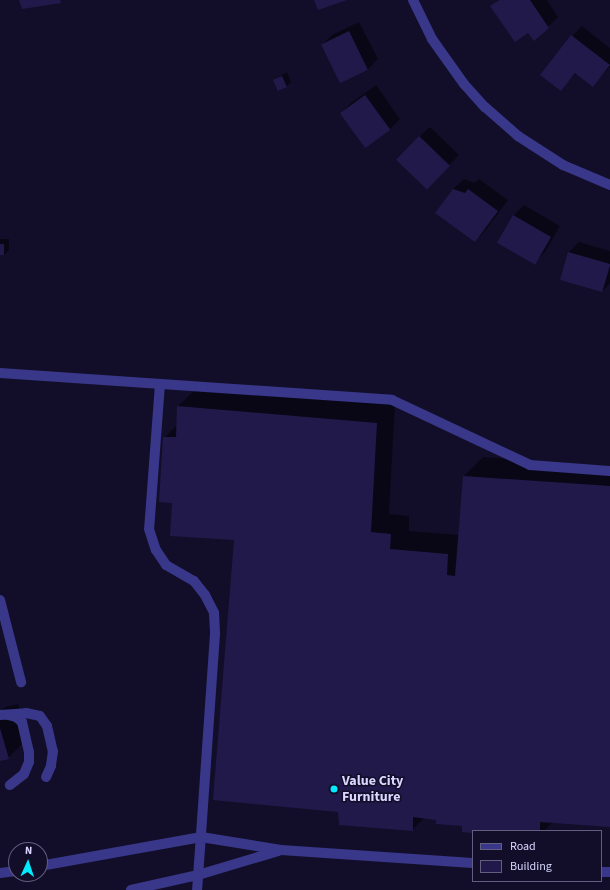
<!DOCTYPE html>
<style>
body{margin:0}
#map{position:relative;width:610px;height:890px;overflow:hidden;background:#120e29;font-family:"Source Sans 3",sans-serif}
div>[style]{position:absolute}
[style*='--x']{left:calc(var(--x)*1px);top:calc(var(--y)*1px);width:calc(var(--w)*1px);rotate:calc(var(--a)*1deg)}
.shadow>*{inset:0;background:#0007}
.building>*{inset:0;background:#22194b;transform-origin:0 0}
.lane>*{height:10px;margin:-5px;padding:0 5px;transform-origin:5px;border-radius:5px;background:#39378a}
.street>*{height:10px;margin:-5px;padding:0 5px;transform-origin:5px;border-radius:5px;background:#39378a}
.dots>*{width:11px;height:11px;translate:-50% -50%;box-sizing:border-box;border:2px solid #120e29;border-radius:50%}
span{translate:-50% -50%;white-space:nowrap;text-align:center;line-height:1.15;-webkit-text-stroke:3px #120e29;paint-order:stroke}
.poi-label{font-size:14px;color:#dad6ff;font-weight:700}
.left{translate:0 -50%;text-align:left}
.legend{position:absolute;left:472px;top:830px;width:130px;height:52px;box-sizing:border-box;background:#120e29;border:1px solid #625e7f;margin:0;padding:5px 7px;list-style:none;font-size:12px;color:#dad6ff}
.legend li{display:flex;align-items:center;gap:8px;height:20px}
.legend b{width:20px;border:1px solid #625e7f}
.north{position:absolute;left:8px;top:842px;width:40px;height:40px;box-sizing:border-box;background:#120e29;border:1px solid #625e7f;border-radius:50%;rotate:3deg;font-size:11px;font-weight:700;line-height:16px;text-align:center;color:#dad6ff}
.north::after{content:'';display:block;margin:auto;width:14px;height:18px;background:#02eaff;clip-path:polygon(50% 0,100% 100%,50% 72%,0 100%)}
</style>
<div id="map">
<div class="shadow">
<div style="clip-path:polygon(498px 0,547px 0,558px 17px,548px 27px,529px 31px,492px 6px)"></div>
<div style="clip-path:polygon(359px 22px,378px 59px,368px 69px,341px 82px,322px 45px,332px 35px)"></div>
<div style="clip-path:polygon(582px 26px,610px 48px,610px 67px,593px 86px,576px 73px,561px 90px,572px 36px)"></div>
<div style="clip-path:polygon(287px 72px,291px 82px,286px 87px,274px 80px)"></div>
<div style="clip-path:polygon(376px 85px,400px 119px,390px 129px,365px 147px,341px 113px,351px 103px)"></div>
<div style="clip-path:polygon(430px 127px,459px 155px,437px 178px,419px 137px)"></div>
<div style="clip-path:polygon(464px 179px,475px 183px,479px 179px,508px 200px,485px 231px,475px 241px,453px 189px)"></div>
<div style="clip-path:polygon(524px 205px,560px 226px,545px 252px,535px 262px,499px 242px,514px 215px)"></div>
<div style="clip-path:polygon(0 239px,9px 239px,9px 250px,4px 255px,0 254px)"></div>
<div style="clip-path:polygon(579px 242px,610px 251px,610px 283px,602px 292px,569px 252px)"></div>
<div style="clip-path:polygon(197px 388px,395px 404px,389px 514px,409px 516px,409px 531px,459px 535px,464px 476px,483px 457px,610px 466px,610px 826px,553px 822px,544px 831px,473px 832px,463px 825px,425px 817px,412px 830px,339px 811px,235px 539px,173px 502px,164px 438px,177px 425px,178px 406px)"></div>
<div style="clip-path:polygon(18px 704px,27px 739px,8px 758px,0 760px,0 711px,6px 707px)"></div>
</div>
<div class="building">
<div style="clip-path:polygon(19px 0,60px 0,61px 3px,22px 9px)"></div>
<div style="clip-path:polygon(314px 0,347px 0,318px 10px)"></div>
<div style="clip-path:polygon(499px 0,530px 0,549px 28px,534px 41px,528px 33px,515px 42px,490px 6px)"></div>
<div style="left:349px;top:31px;width:43px;height:31px;rotate:64deg"></div>
<div style="clip-path:polygon(571px 35px,610px 65px,593px 87px,575px 73px,561px 91px,540px 75px)"></div>
<div style="left:282px;top:76px;width:12px;height:10px;rotate:66deg"></div>
<div style="left:365px;top:95px;width:43px;height:31px;rotate:54deg"></div>
<div style="left:419px;top:136px;width:43px;height:33px;rotate:44deg"></div>
<div style="clip-path:polygon(453px 189px,465px 193px,468px 189px,498px 211px,475px 242px,435px 213px)"></div>
<div style="left:513px;top:215px;width:44px;height:32px;rotate:30deg"></div>
<div style="left:0;top:244px;width:4px;height:11px"></div>
<div style="left:568px;top:252px;width:44px;height:29px;rotate:16deg"></div>
<div style="clip-path:polygon(177px 406px,377px 423px,371px 532px,391px 534px,390px 549px,448px 554px,447px 575px,455px 576px,463px 476px,610px 486px,610px 827px,540px 822px,540px 831px,473px 831px,473px 833px,462px 832px,462px 826px,436px 824px,436px 820px,413px 817px,413px 831px,339px 825px,338px 812px,213px 800px,234px 540px,170px 536px,172px 503px,159px 502px,163px 437px,176px 437px)"></div>
<div style="clip-path:polygon(0 728px,9px 759px,0 761px)"></div>
</div>
<div class="lane">
<div style="--x:0;--y:373;--w:393;--a:3.9"></div>
<div style="--x:392;--y:400;--w:153;--a:25.2"></div>
<div style="--x:530;--y:465;--w:80;--a:4.3"></div>
<div style="--x:160;--y:384;--w:145;--a:94.3"></div>
<div style="--x:149;--y:529;--w:22;--a:72"></div>
<div style="--x:156;--y:550;--w:18;--a:56"></div>
<div style="--x:166;--y:565;--w:32;--a:30"></div>
<div style="--x:194;--y:581;--w:18;--a:52"></div>
<div style="--x:205;--y:595;--w:20;--a:63"></div>
<div style="--x:214;--y:613;--w:21;--a:87"></div>
<div style="--x:215;--y:634;--w:257;--a:94"></div>
<div style="--x:0;--y:600;--w:85;--a:75.6"></div>
<div style="--x:0;--y:715;--w:26;--a:-4"></div>
<div style="--x:26;--y:713;--w:14;--a:12"></div>
<div style="--x:40;--y:716;--w:12;--a:55"></div>
<div style="--x:47;--y:726;--w:26;--a:77"></div>
<div style="--x:53;--y:751;--w:15;--a:98"></div>
<div style="--x:51;--y:766;--w:12;--a:114"></div>
<div style="--x:8;--y:715;--w:8;--a:14"></div>
<div style="--x:16;--y:717;--w:8;--a:40"></div>
<div style="--x:22;--y:722;--w:31;--a:77"></div>
<div style="--x:29;--y:752;--w:10;--a:90"></div>
<div style="--x:29;--y:762;--w:13;--a:113"></div>
<div style="--x:24;--y:774;--w:18;--a:142"></div>
<div style="--x:201;--y:837;--w:81;--a:9.2"></div>
<div style="--x:281;--y:850;--w:192;--a:3.9"></div>
<div style="--x:601;--y:872;--w:9;--a:0"></div>
<div style="--x:198;--y:875;--w:84;--a:-16.7"></div>
</div>
<div class="street">
<div style="--x:413;--y:0;--w:43;--a:64"></div>
<div style="--x:432;--y:39;--w:55;--a:54.6"></div>
<div style="--x:464;--y:84;--w:31;--a:48"></div>
<div style="--x:485;--y:107;--w:44;--a:41.3"></div>
<div style="--x:518;--y:136;--w:54;--a:32.8"></div>
<div style="--x:563;--y:165;--w:51;--a:23.1"></div>
<div style="--x:40;--y:866;--w:164;--a:-10.2"></div>
<div style="--x:0;--y:873;--w:16;--a:-7"></div>
<div style="--x:131;--y:890;--w:69;--a:-12.6"></div>
</div>
<div class="dots">
<div style="left:334px;top:789px;background:#02eaff"></div>
</div>
<div class="poi-label">
<span class="left" style="left:342px;top:789px">Value City<br>Furniture</span>
</div>
<ul class="legend">
<li><b style="height:5px;background:#39378a"></b>Road</li>
<li><b style="height:11px;background:#22194b"></b>Building</li>
</ul>
<div class="north">N</div>
</div>
